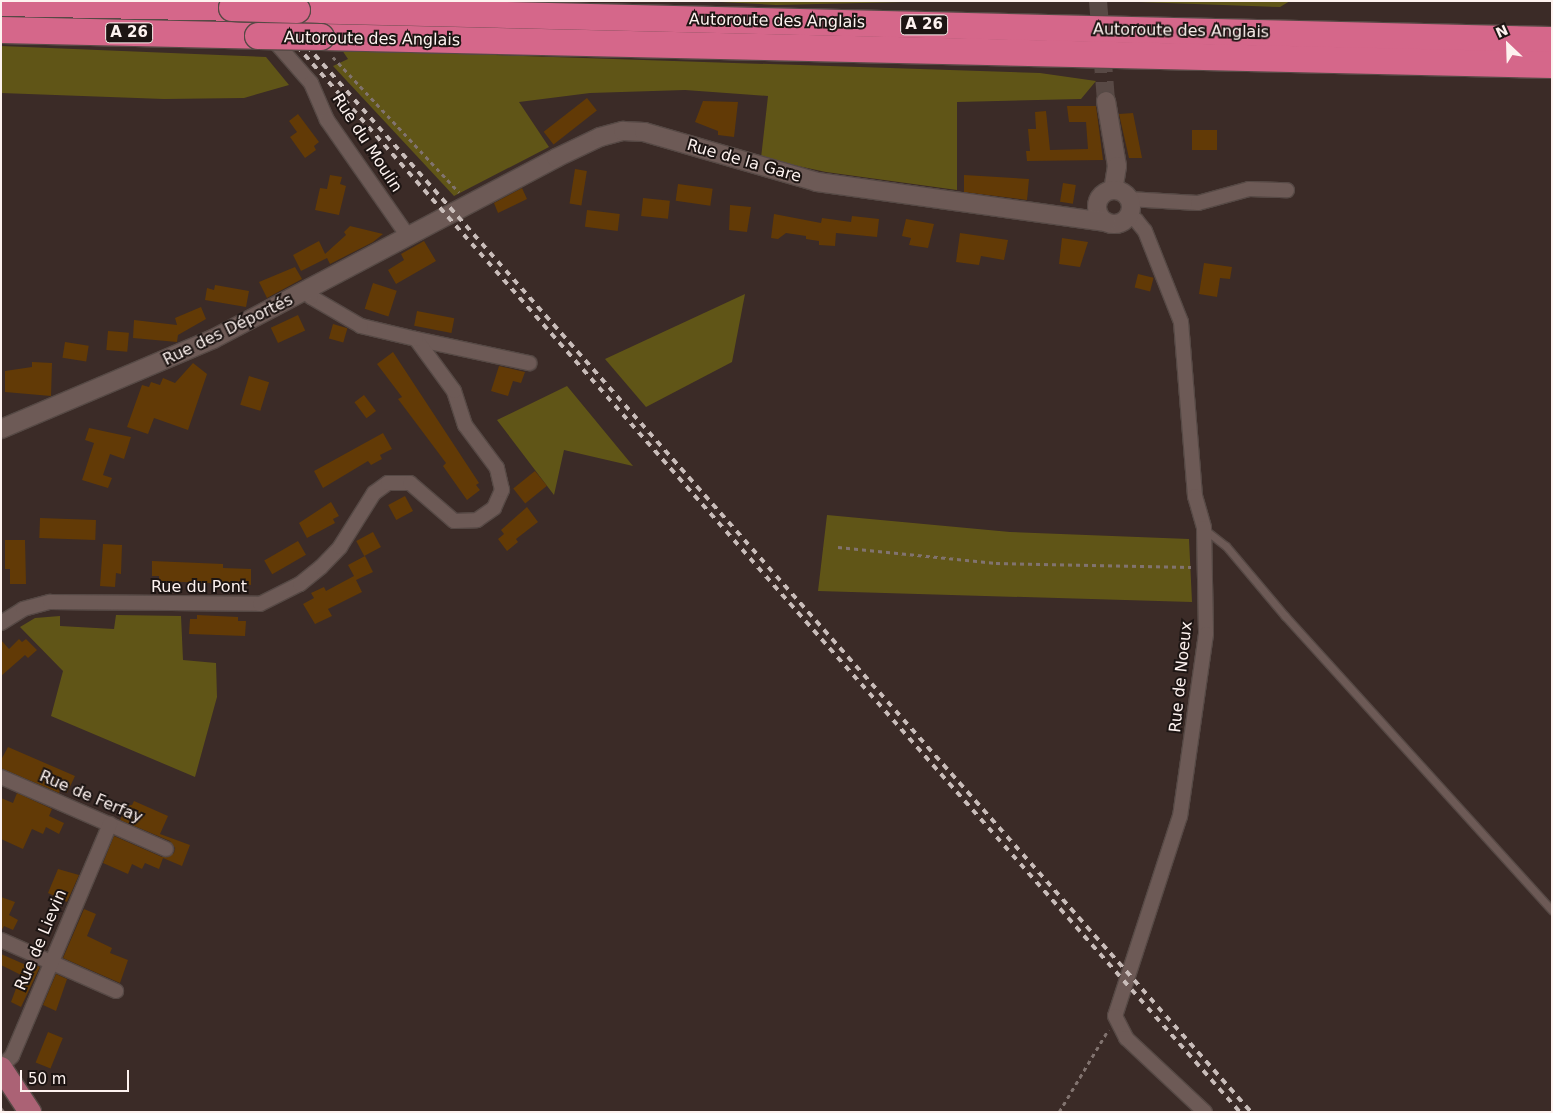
<!DOCTYPE html>
<meta charset="utf-8">
<style>
body{margin:0}
#map{position:relative;width:1553px;height:1113px;overflow:hidden;background:#3b2b27;font-family:"DejaVu Sans",sans-serif}
div>[style]{position:absolute}
[style*='--x']{left:calc(var(--x)*1px);top:calc(var(--y)*1px);width:calc(var(--w)*1px);rotate:calc(var(--a)*1deg)}
.green>*{inset:0;background:#605517}
.building>*{inset:0;background:#623a06;transform-origin:0 0}
.tertiary-tunnel>*{height:18px;margin-top:-9px;transform-origin:0;background:repeating-linear-gradient(90deg,#584945 0 18px,transparent 0 27px)}
.path>*{height:2.5px;margin-top:-1.25px;transform-origin:0;background:repeating-linear-gradient(90deg,#81736f 0 4px,transparent 0 8px)}
.roads{filter:drop-shadow(1px 0 #564945) drop-shadow(-1px 0 #564945) drop-shadow(0 1px #564945) drop-shadow(0 -1px #564945)}
.service>*{height:7px;margin:-3.5px;padding:0 3.5px;transform-origin:3.5px;border-radius:3.5px;background:#6d5a56}
.minor>*{height:14px;margin:-7px;padding:0 7px;transform-origin:7px;border-radius:7px;background:#6d5a56}
.tertiary>*{height:18px;margin:-9px;padding:0 9px;transform-origin:9px;border-radius:9px;background:#6d5a56}
.tertiary>.ring{margin:-9px;padding:0;box-sizing:content-box;background:none;border:18px solid #6d5a56;border-radius:50%}
.primary>*{height:22px;margin:-11px;padding:0 11px;transform-origin:11px;border-radius:11px;background:#ab6275}
.motorway>*{height:26px;margin:-13px;padding:0 13px;transform-origin:13px;border-radius:13px;background:#d5678a}
.rail>*{height:4px;margin-top:-2px;transform-origin:0;background:repeating-linear-gradient(90deg,#c9bdba 0 6px,transparent 0 12px)}
.bridges{filter:drop-shadow(1px 0 #564945) drop-shadow(-1px 0 #564945) drop-shadow(0 1px #564945) drop-shadow(0 -1px #564945)}
.motorway-bridge>*{height:26px;margin:-13px;padding:0 13px;transform-origin:13px;border-radius:13px;background:#d5678a}
span{translate:-50% -50%;white-space:nowrap;text-align:center;line-height:1.15;-webkit-text-stroke:4px #1d1513;paint-order:stroke}
.shield-label span{padding:1px 4px;background:#1d1513;border:1px solid;border-radius:4px;-webkit-text-stroke-width:0}
.shield-label{font-size:15px;color:#fdf2ef;font-weight:700}
.street-label{font-size:16px;color:#fdf2ef}
.frame{position:absolute;inset:0;border:2px solid #fdf2ef;pointer-events:none}
.north{position:absolute;left:1483px;top:20px;width:50px;height:50px;-webkit-text-stroke:4px #1d1513;paint-order:stroke;rotate:336deg;font-size:14px;font-weight:700;line-height:20px;text-align:center;color:#fdf2ef}
.north::after{content:'';display:block;margin:auto;width:18px;height:22px;background:#fdf2ef;clip-path:polygon(50% 0,100% 100%,50% 72%,0 100%)}
.scale{position:absolute;left:20px;top:1070px;width:109px;height:22px;box-sizing:border-box;border:2px solid #fdf2ef;border-top:0;padding-left:6px;font-size:15px;line-height:18px;white-space:nowrap;color:#fdf2ef;-webkit-text-stroke:4px #1d1513;paint-order:stroke}
</style>
<div id="map">
<div class="green">
<div style="clip-path:polygon(702px 1px,947px 1px,776px 5px)"></div>
<div style="clip-path:polygon(1111px 1px,1290px 1px,1280px 7px)"></div>
<div style="clip-path:polygon(1px 46px,266px 57px,289px 85px,244px 98px,164px 99px,1px 93px)"></div>
<div style="clip-path:polygon(342px 50px,1040px 73px,1096px 81px,1081px 99px,957px 102px,957px 190px,826px 172px,761px 158px,768px 96px,685px 90px,590px 93px,519px 102px,549px 147px,454px 196px,333px 66px,348px 59px)"></div>
<div style="clip-path:polygon(745px 294px,732px 362px,646px 407px,605px 359px)"></div>
<div style="clip-path:polygon(567px 386px,633px 466px,564px 450px,554px 495px,497px 420px)"></div>
<div style="clip-path:polygon(827px 515px,1010px 532px,1189px 539px,1192px 602px,818px 591px)"></div>
<div style="clip-path:polygon(116px 615px,181px 616px,183px 660px,216px 663px,217px 697px,195px 777px,51px 716px,63px 671px,20px 627px,35px 618px,60px 616px,60px 626px,114px 629px)"></div>
</div>
<div class="building">
<div style="left:587px;top:98px;width:16px;height:55px;rotate:52deg"></div>
<div style="clip-path:polygon(703px 101px,738px 102px,734px 137px,718px 135px,718px 131px,695px 122px)"></div>
<div style="clip-path:polygon(1067px 106px,1096px 106px,1103px 160px,1027px 161px,1026px 151px,1030px 151px,1028px 129px,1036px 129px,1035px 112px,1046px 111px,1050px 150px,1088px 149px,1086px 122px,1069px 122px)"></div>
<div style="clip-path:polygon(1133px 113px,1142px 158px,1129px 158px,1119px 114px)"></div>
<div style="clip-path:polygon(298px 114px,319px 142px,314px 146px,316px 150px,305px 158px,290px 137px,297px 132px,289px 121px)"></div>
<div style="left:1217px;top:130px;width:20px;height:25px;rotate:90deg"></div>
<div style="left:575px;top:169px;width:12px;height:35px;rotate:9deg"></div>
<div style="clip-path:polygon(330px 175px,342px 177px,340px 184px,346px 186px,339px 215px,315px 210px,320px 188px,327px 189px)"></div>
<div style="clip-path:polygon(964px 175px,1029px 179px,1027px 200px,964px 192px)"></div>
<div style="left:1063px;top:183px;width:13px;height:19px;rotate:9deg"></div>
<div style="left:678px;top:184px;width:35px;height:17px;rotate:8deg"></div>
<div style="clip-path:polygon(522px 188px,527px 199px,498px 213px,494px 203px)"></div>
<div style="left:643px;top:198px;width:27px;height:18px;rotate:6deg"></div>
<div style="clip-path:polygon(730px 205px,751px 207px,747px 232px,729px 230px)"></div>
<div style="left:587px;top:210px;width:33px;height:17px;rotate:7deg"></div>
<div style="clip-path:polygon(774px 214px,821px 223px,822px 218px,851px 222px,852px 216px,879px 219px,877px 237px,836px 233px,835px 246px,819px 245px,819px 241px,806px 239px,806px 236px,786px 233px,778px 239px,771px 238px)"></div>
<div style="clip-path:polygon(906px 219px,934px 224px,928px 248px,909px 245px,911px 238px,902px 236px)"></div>
<div style="clip-path:polygon(350px 226px,383px 234px,373px 242px,330px 264px,327px 258px,301px 271px,293px 255px,319px 241px,327px 258px,325px 254px,346px 235px,344px 232px)"></div>
<div style="clip-path:polygon(960px 233px,1008px 240px,1004px 260px,981px 256px,979px 265px,956px 262px)"></div>
<div style="clip-path:polygon(1062px 238px,1088px 242px,1080px 267px,1059px 264px)"></div>
<div style="clip-path:polygon(424px 241px,436px 261px,396px 284px,388px 270px,404px 260px,401px 254px)"></div>
<div style="clip-path:polygon(1204px 263px,1232px 267px,1230px 279px,1220px 278px,1217px 297px,1199px 294px)"></div>
<div style="clip-path:polygon(295px 267px,302px 279px,267px 298px,259px 282px)"></div>
<div style="left:1138px;top:274px;width:16px;height:14px;rotate:14deg"></div>
<div style="left:373px;top:283px;width:25px;height:27px;rotate:18deg"></div>
<div style="clip-path:polygon(215px 285px,249px 291px,246px 307px,205px 300px,207px 288px,214px 290px)"></div>
<div style="clip-path:polygon(201px 307px,206px 319px,178px 335px,177px 342px,133px 338px,134px 320px,177px 325px,175px 318px)"></div>
<div style="left:417px;top:311px;width:38px;height:15px;rotate:11deg"></div>
<div style="left:298px;top:315px;width:17px;height:30px;rotate:65deg"></div>
<div style="left:333px;top:324px;width:15px;height:15px;rotate:16deg"></div>
<div style="left:108px;top:331px;width:21px;height:19px;rotate:5deg"></div>
<div style="left:65px;top:342px;width:24px;height:16px;rotate:9deg"></div>
<div style="clip-path:polygon(393px 352px,479px 483px,476px 485px,480px 490px,467px 500px,443px 466px,446px 463px,398px 399px,402px 397px,377px 364px)"></div>
<div style="clip-path:polygon(32px 362px,52px 363px,51px 396px,5px 392px,5px 371px,32px 367px)"></div>
<div style="clip-path:polygon(193px 363px,207px 374px,188px 430px,154px 418px,148px 434px,127px 427px,142px 385px,149px 387px,151px 382px,160px 385px,163px 378px,175px 383px)"></div>
<div style="clip-path:polygon(499px 366px,525px 372px,521px 383px,513px 381px,508px 396px,491px 391px)"></div>
<div style="left:249px;top:376px;width:21px;height:30px;rotate:17deg"></div>
<div style="left:364px;top:395px;width:20px;height:12px;rotate:53deg"></div>
<div style="clip-path:polygon(89px 428px,131px 437px,124px 459px,110px 454px,103px 475px,112px 478px,108px 488px,82px 480px,94px 443px,85px 440px)"></div>
<div style="clip-path:polygon(383px 433px,392px 449px,380px 455px,382px 459px,371px 465px,368px 461px,323px 488px,314px 471px)"></div>
<div style="left:535px;top:471px;width:19px;height:28px;rotate:51deg"></div>
<div style="left:405px;top:496px;width:17px;height:19px;rotate:62deg"></div>
<div style="clip-path:polygon(331px 502px,339px 516px,333px 519px,335px 523px,307px 538px,299px 523px)"></div>
<div style="clip-path:polygon(527px 507px,538px 522px,516px 539px,518px 542px,507px 551px,498px 539px,504px 534px,501px 530px)"></div>
<div style="left:40px;top:518px;width:56px;height:20px;rotate:2deg"></div>
<div style="left:373px;top:532px;width:17px;height:19px;rotate:62deg"></div>
<div style="clip-path:polygon(5px 540px,25px 540px,26px 584px,10px 584px,10px 569px,5px 569px)"></div>
<div style="left:298px;top:541px;width:16px;height:39px;rotate:60deg"></div>
<div style="clip-path:polygon(103px 544px,122px 545px,121px 574px,116px 573px,115px 587px,100px 586px)"></div>
<div style="clip-path:polygon(365px 556px,373px 572px,356px 580px,362px 592px,328px 609px,332px 616px,315px 624px,303px 604px,314px 598px,311px 593px,324px 587px,326px 591px,354px 576px,348px 565px)"></div>
<div style="clip-path:polygon(152px 561px,223px 564px,223px 568px,251px 569px,251px 585px,242px 584px,242px 588px,230px 587px,231px 584px,159px 581px,159px 576px,152px 576px)"></div>
<div style="clip-path:polygon(197px 615px,238px 617px,238px 621px,246px 621px,245px 636px,189px 634px,190px 619px,197px 619px)"></div>
<div style="clip-path:polygon(19px 639px,22px 642px,26px 639px,37px 650px,28px 658px,25px 655px,1px 676px,1px 640px,9px 649px)"></div>
<div style="clip-path:polygon(8px 747px,75px 776px,67px 793px,60px 790px,59px 793px,1px 768px,1px 760px)"></div>
<div style="clip-path:polygon(17px 793px,52px 809px,49px 816px,64px 823px,59px 834px,46px 827px,43px 834px,32px 829px,23px 849px,1px 839px,1px 798px,13px 803px)"></div>
<div style="clip-path:polygon(134px 801px,168px 816px,160px 834px,190px 845px,182px 866px,163px 858px,159px 869px,145px 863px,142px 869px,132px 864px,128px 874px,103px 863px,114px 836px,162px 857px,174px 853px,175px 848px,170px 841px,120px 820px,126px 806px,132px 805px)"></div>
<div style="clip-path:polygon(58px 869px,79px 875px,67px 902px,48px 893px)"></div>
<div style="clip-path:polygon(1px 897px,15px 902px,9px 915px,18px 920px,13px 930px,4px 926px,1px 931px)"></div>
<div style="clip-path:polygon(84px 909px,96px 914px,87px 936px,112px 948px,110px 953px,128px 960px,120px 983px,63px 958px)"></div>
<div style="clip-path:polygon(1px 954px,26px 965px,27px 961px,40px 967px,21px 1007px,11px 1002px,21px 975px,1px 965px)"></div>
<div style="clip-path:polygon(56px 974px,67px 979px,56px 1011px,43px 1005px)"></div>
<div style="left:48px;top:1032px;width:16px;height:33px;rotate:22deg"></div>
</div>
<div class="tertiary-tunnel">
<div style="--x:1098;--y:1;--w:100;--a:85.4"></div>
</div>
<div class="path">
<div style="--x:333;--y:57;--w:185;--a:47"></div>
<div style="--x:838;--y:547;--w:159;--a:5.8"></div>
<div style="--x:996;--y:563;--w:195;--a:1.2"></div>
<div style="--x:1;--y:1108;--w:5;--a:53"></div>
<div style="--x:1059;--y:1112;--w:96;--a:-59.1"></div>
</div>
<div class="roads">
<div class="service">
<div style="--x:1204;--y:529;--w:28;--a:38"></div>
<div style="--x:1226;--y:546;--w:92;--a:49.9"></div>
<div style="--x:1285;--y:616;--w:397;--a:47.8"></div>
</div>
<div class="minor">
<div style="--x:269;--y:35;--w:64;--a:48.8"></div>
<div style="--x:311;--y:83;--w:40;--a:66.6"></div>
<div style="--x:327;--y:120;--w:141;--a:55.1"></div>
<div style="--x:1128;--y:199;--w:70;--a:3.3"></div>
<div style="--x:1198;--y:203;--w:53;--a:-15.4"></div>
<div style="--x:1249;--y:189;--w:38;--a:2"></div>
<div style="--x:1128;--y:217;--w:9;--a:21"></div>
<div style="--x:1136;--y:220;--w:14;--a:51"></div>
<div style="--x:1145;--y:231;--w:98;--a:68.4"></div>
<div style="--x:1181;--y:322;--w:175;--a:85.4"></div>
<div style="--x:1195;--y:496;--w:33;--a:74"></div>
<div style="--x:1204;--y:528;--w:106;--a:88.9"></div>
<div style="--x:1206;--y:634;--w:184;--a:98.1"></div>
<div style="--x:1180;--y:816;--w:210;--a:108"></div>
<div style="--x:1115;--y:1016;--w:25;--a:63"></div>
<div style="--x:1126;--y:1038;--w:108;--a:43.1"></div>
<div style="--x:416;--y:339;--w:116;--a:12"></div>
<div style="--x:1;--y:623;--w:26;--a:-32"></div>
<div style="--x:23;--y:609;--w:28;--a:-15"></div>
<div style="--x:50;--y:602;--w:210;--a:0.5"></div>
<div style="--x:260;--y:604;--w:45;--a:-26.6"></div>
<div style="--x:300;--y:584;--w:27;--a:-39"></div>
<div style="--x:321;--y:567;--w:28;--a:-46"></div>
<div style="--x:340;--y:547;--w:64;--a:-57.8"></div>
<div style="--x:374;--y:493;--w:17;--a:-36"></div>
<div style="--x:388;--y:483;--w:22;--a:0"></div>
<div style="--x:410;--y:483;--w:58;--a:40.8"></div>
<div style="--x:454;--y:521;--w:23;--a:-2"></div>
<div style="--x:477;--y:520;--w:21;--a:-35"></div>
<div style="--x:494;--y:508;--w:20;--a:-66"></div>
<div style="--x:502;--y:490;--w:23;--a:-103"></div>
<div style="--x:497;--y:468;--w:54;--a:-126.7"></div>
<div style="--x:465;--y:425;--w:36;--a:-108"></div>
<div style="--x:454;--y:391;--w:64;--a:-126.2"></div>
<div style="--x:416;--y:339;--w:57;--a:-166.7"></div>
<div style="--x:361;--y:326;--w:58;--a:-149.9"></div>
<div style="--x:311;--y:297;--w:7;--a:-117"></div>
<div style="--x:1;--y:777;--w:180;--a:23.6"></div>
<div style="--x:1;--y:940;--w:126;--a:23.9"></div>
<div style="--x:1;--y:1067;--w:16;--a:-45"></div>
<div style="--x:12;--y:1056;--w:252;--a:-67.1"></div>
</div>
<div class="tertiary">
<div style="--x:1106;--y:101;--w:66;--a:80.4"></div>
<div style="--x:1117;--y:166;--w:24;--a:99"></div>
<div class="ring" style="left:1097px;top:190px;width:16px;height:16px"></div>
<div style="--x:1;--y:429;--w:230;--a:-23"></div>
<div style="--x:213;--y:339;--w:388;--a:-27.8"></div>
<div style="--x:556;--y:158;--w:49;--a:-25.5"></div>
<div style="--x:600;--y:137;--w:24;--a:-15"></div>
<div style="--x:623;--y:131;--w:21;--a:3"></div>
<div style="--x:644;--y:132;--w:180;--a:16.1"></div>
<div style="--x:817;--y:182;--w:292;--a:7.9"></div>
</div>
<div class="primary">
<div style="--x:1;--y:1068;--w:53;--a:56.6"></div>
</div>
<div class="motorway">
<div style="--x:1;--y:3;--w:231;--a:1.2"></div>
<div style="--x:297;--y:10;--w:1255;--a:1.37"></div>
<div style="--x:1;--y:30;--w:257;--a:1.3"></div>
<div style="--x:321;--y:37;--w:1231;--a:1.3"></div>
</div>
</div>
<div class="rail">
<div style="--x:257;--y:1;--w:1483;--a:48.5"></div>
<div style="--x:267;--y:1;--w:1484;--a:48.47"></div>
</div>
<div class="bridges">
<div class="motorway-bridge">
<div style="--x:232;--y:8;--w:65;--a:1.8"></div>
<div style="--x:258;--y:36;--w:63;--a:0.9"></div>
</div>
</div>
<div class="shield-label">
<span style="left:924px;top:25px">A 26</span>
<span style="left:129px;top:33px">A 26</span>
</div>
<div class="street-label">
<span style="left:777px;top:21px;rotate:1deg">Autoroute des Anglais</span>
<span style="left:1181px;top:31px;rotate:1deg">Autoroute des Anglais</span>
<span style="left:372px;top:39px;rotate:1deg">Autoroute des Anglais</span>
<span style="left:367px;top:143px;rotate:57deg">Rue du Moulin</span>
<span style="left:744px;top:161px;rotate:16deg">Rue de la Gare</span>
<span style="left:228px;top:330px;rotate:-26deg">Rue des Déportés</span>
<span style="left:199px;top:587px">Rue du Pont</span>
<span style="left:1181px;top:677px;rotate:-84deg">Rue de Noeux</span>
<span style="left:91px;top:797px;rotate:23deg">Rue de Ferfay</span>
<span style="left:41px;top:940px;rotate:-67deg">Rue de Lievin</span>
</div>
<div class="frame"></div>
<div class="north">N</div>
<div class="scale">50 m</div>
</div>
